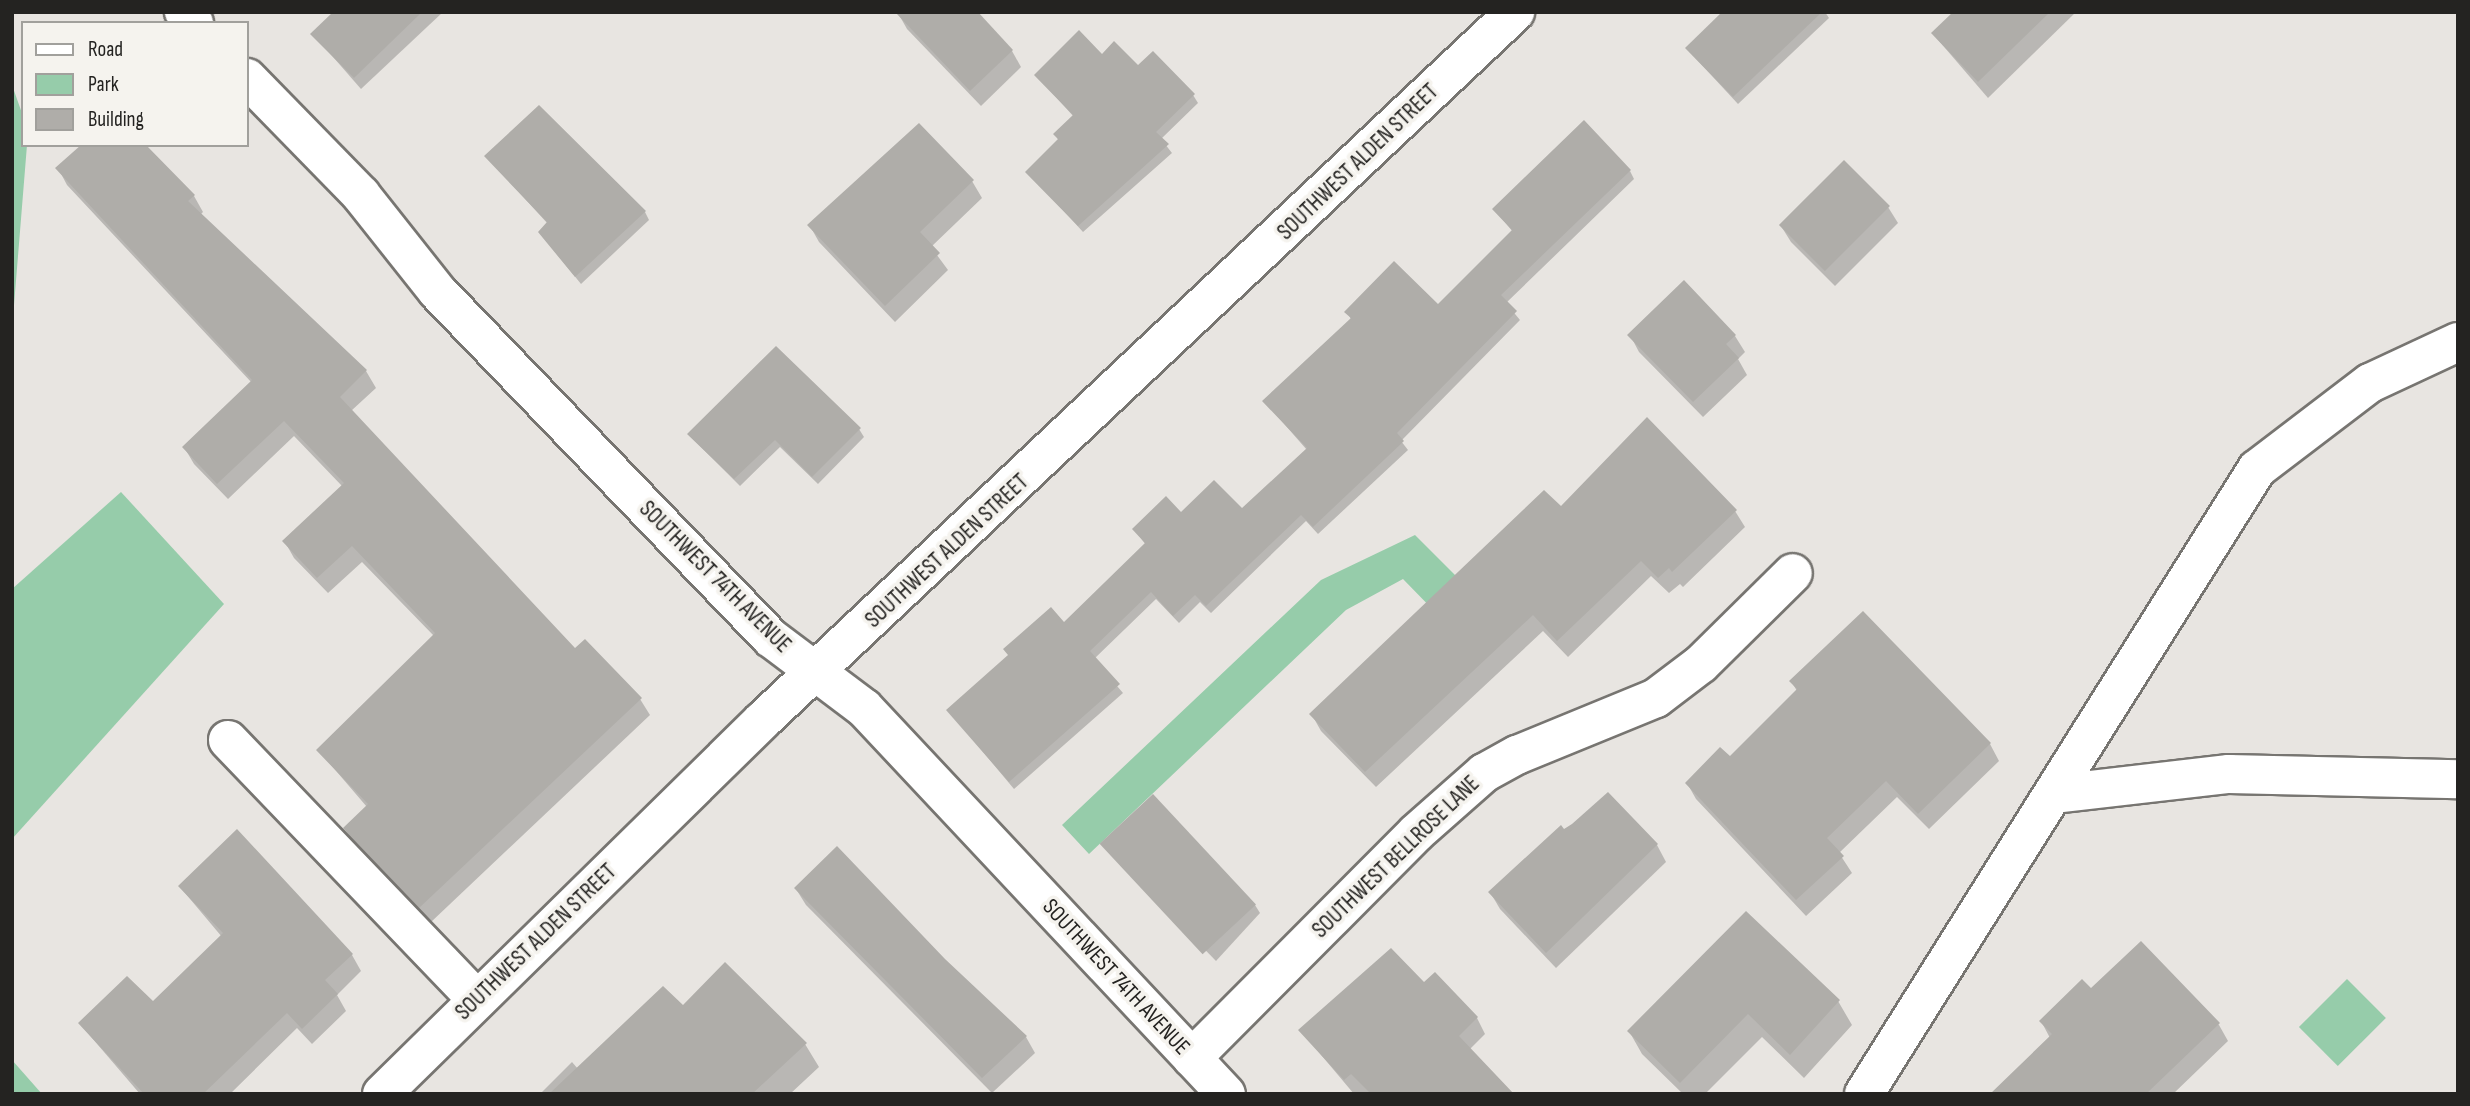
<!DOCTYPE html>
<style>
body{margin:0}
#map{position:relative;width:2470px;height:1106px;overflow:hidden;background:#e8e5e1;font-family:"Sofia Sans Condensed",sans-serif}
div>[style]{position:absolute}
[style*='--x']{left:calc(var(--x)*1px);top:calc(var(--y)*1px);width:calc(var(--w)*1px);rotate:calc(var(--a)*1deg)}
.green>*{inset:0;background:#96ccaa;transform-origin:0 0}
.shadow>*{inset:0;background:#0003}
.building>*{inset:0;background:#afada9;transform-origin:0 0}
.roads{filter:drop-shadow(2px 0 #777571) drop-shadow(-2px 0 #777571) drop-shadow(0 2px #777571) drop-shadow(0 -2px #777571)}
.minor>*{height:38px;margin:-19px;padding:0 19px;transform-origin:19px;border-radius:19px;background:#fff}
span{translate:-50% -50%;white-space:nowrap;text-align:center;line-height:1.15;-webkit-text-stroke:7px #f5f3ee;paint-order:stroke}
.street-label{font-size:23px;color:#242321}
.frame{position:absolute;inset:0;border:14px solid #242321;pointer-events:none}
.legend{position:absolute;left:21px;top:21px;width:228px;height:126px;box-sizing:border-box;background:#f5f3ee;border:2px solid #a1a09c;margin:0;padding:9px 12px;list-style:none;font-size:21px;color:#242321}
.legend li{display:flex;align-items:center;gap:14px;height:35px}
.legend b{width:35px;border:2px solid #a1a09c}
</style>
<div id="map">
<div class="green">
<div style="clip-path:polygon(12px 85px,23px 116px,23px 145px,27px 145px,12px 330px)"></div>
<div style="clip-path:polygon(121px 492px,224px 604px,12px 839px,12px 589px)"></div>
<div style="clip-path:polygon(1415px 535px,1471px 591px,1442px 619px,1403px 579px,1346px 610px,1089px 854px,1062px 825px,1321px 580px)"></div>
<div style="left:2347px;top:979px;width:55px;height:68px;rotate:45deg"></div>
<div style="clip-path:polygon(12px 1060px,42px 1094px,12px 1094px)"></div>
</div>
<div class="shadow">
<div style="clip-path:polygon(336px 12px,443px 12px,361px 89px,313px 34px)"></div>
<div style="clip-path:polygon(1725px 12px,1825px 12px,1829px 18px,1738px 104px,1687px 49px)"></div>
<div style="clip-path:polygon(1957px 12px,2076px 12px,1988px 98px,1933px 34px)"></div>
<div style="clip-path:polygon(898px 13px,1012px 51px,1021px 67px,981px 106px,907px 29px)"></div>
<div style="clip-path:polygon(1102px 56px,1138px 68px,1193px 95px,1198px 103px,1161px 139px,1172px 153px,1083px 232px,1028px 172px,1059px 141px,1055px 134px,1074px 117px,1036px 75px)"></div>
<div style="clip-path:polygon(486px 156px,645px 212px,649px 220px,581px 284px,540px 233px,548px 224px)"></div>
<div style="clip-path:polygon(58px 168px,194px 196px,203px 212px,200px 215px,366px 371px,376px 388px,351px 411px,575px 650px,640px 699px,650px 715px,430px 923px,355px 845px,345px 829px,367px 807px,319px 751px,434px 636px,362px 562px,328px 593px,294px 558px,285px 542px,342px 486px,294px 436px,228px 499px,194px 464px,184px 447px,252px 383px,67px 185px)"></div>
<div style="clip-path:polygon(1630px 171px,1634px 179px,1506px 303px,1520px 320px,1401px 441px,1408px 450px,1318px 534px,1306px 521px,1211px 613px,1200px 602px,1179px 623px,1156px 599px,1094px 659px,1123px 693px,1014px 789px,948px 710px,1064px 624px,1146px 545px,1134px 529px,1181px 514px,1242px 511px,1307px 450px,1264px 401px,1352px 321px,1347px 312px,1438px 306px,1513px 232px,1494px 209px)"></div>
<div style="clip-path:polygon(972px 181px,982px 198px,931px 247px,948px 270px,895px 322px,819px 242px,810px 226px)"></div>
<div style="clip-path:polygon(1888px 207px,1898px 223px,1835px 286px,1791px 242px,1781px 226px)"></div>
<div style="clip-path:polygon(1630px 335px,1735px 336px,1745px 352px,1738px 359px,1747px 375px,1703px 417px,1639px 352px)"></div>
<div style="clip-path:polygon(859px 429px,864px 437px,818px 484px,780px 447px,740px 486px,689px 435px)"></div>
<div style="clip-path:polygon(1561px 509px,1735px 511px,1745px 527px,1683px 587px,1680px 584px,1669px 593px,1651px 576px,1568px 657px,1543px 631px,1376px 787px,1321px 731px,1312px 715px)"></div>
<div style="clip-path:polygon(1863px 614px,1990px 744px,1999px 761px,1929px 829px,1897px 797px,1839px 853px,1852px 873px,1806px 916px,1696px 799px,1687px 783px,1730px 758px,1797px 691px,1791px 681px)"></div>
<div style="clip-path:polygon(1608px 795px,1657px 845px,1666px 862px,1556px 968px,1500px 909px,1490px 892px)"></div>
<div style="clip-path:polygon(1105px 847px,1255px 905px,1260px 913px,1216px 961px)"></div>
<div style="clip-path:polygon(180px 887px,352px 955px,361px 971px,337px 995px,346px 1011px,312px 1044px,297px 1028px,230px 1094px,140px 1094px,80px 1024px,153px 1004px,222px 937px)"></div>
<div style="clip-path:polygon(796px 889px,1026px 1037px,1035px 1053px,992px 1093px,806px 905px)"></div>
<div style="clip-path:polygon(1746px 914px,1838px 1001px,1852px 1025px,1804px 1078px,1762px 1037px,1705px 1094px,1683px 1094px,1642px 1054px,1629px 1031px)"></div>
<div style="clip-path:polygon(2140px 943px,2219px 1025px,2228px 1041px,2173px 1094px,1992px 1094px,2050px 1038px,2041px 1021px,2091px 990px)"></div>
<div style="clip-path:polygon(1424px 984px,1477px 1018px,1485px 1034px,1469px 1050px,1512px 1094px,1354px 1094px,1301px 1031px)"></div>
<div style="clip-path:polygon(683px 1008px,805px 1044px,819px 1067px,790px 1094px,540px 1094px,572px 1062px,578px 1069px)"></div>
</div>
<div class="building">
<div style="clip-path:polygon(333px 12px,422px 12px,354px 78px,310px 34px)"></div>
<div style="clip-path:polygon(895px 12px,978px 12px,1013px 50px,970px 91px)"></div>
<div style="clip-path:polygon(1722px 12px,1822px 12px,1733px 97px,1685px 48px)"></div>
<div style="clip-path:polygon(1953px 12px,2050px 12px,1978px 82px,1931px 33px)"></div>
<div style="clip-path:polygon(1079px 30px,1102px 54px,1114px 41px,1138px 65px,1153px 51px,1195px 94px,1156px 132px,1169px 144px,1078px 226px,1025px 172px,1058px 139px,1053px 134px,1073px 115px,1034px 75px)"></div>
<div style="clip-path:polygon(539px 105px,646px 211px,575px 277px,538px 232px,547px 222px,484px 156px)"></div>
<div style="clip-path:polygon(1584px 120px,1631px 170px,1501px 295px,1517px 311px,1397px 433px,1404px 441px,1313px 527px,1301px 515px,1206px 606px,1195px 595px,1173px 616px,1151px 592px,1090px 651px,1120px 684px,1009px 782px,946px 710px,1008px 655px,1003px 649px,1051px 607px,1064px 622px,1145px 543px,1132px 529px,1166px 496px,1181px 512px,1214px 480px,1242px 508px,1307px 448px,1262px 401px,1351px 318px,1344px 312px,1394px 261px,1438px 304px,1512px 230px,1492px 209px)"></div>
<div style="clip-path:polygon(919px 123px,974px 180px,920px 232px,940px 253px,885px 306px,807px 225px)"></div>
<div style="clip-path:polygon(81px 145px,146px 145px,195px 195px,188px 201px,367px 370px,340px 397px,575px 648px,585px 639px,642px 698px,419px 908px,343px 828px,368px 804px,316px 750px,435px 633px,352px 546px,317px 578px,282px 541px,344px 483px,284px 421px,217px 484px,182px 447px,252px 380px,55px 168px)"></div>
<div style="left:1844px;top:160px;width:65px;height:92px;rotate:45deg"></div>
<div style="clip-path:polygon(1684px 280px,1736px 335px,1726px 344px,1739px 358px,1693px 402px,1627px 335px)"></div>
<div style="clip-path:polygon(776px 346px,861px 428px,812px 477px,775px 440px,734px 479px,687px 434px)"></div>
<div style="clip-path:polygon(1647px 417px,1737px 510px,1672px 572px,1669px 568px,1658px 578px,1641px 561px,1557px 641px,1533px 615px,1365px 772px,1309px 714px,1544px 490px,1561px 506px)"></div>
<div style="clip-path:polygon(1863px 611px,1991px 743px,1918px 814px,1886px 781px,1827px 838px,1844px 856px,1796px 900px,1685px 783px,1720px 747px,1730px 756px,1797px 689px,1789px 681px)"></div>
<div style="clip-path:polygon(1608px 792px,1658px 844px,1546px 953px,1488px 892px,1561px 825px,1564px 829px,1572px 824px)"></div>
<div style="left:1153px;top:794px;width:151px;height:73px;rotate:47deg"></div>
<div style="clip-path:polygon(237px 829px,353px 954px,325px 980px,338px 994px,302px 1029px,287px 1013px,203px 1094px,144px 1094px,78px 1023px,127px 976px,153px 1001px,223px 933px,178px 886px)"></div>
<div style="clip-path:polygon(837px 846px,945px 959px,1027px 1036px,982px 1078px,794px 888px)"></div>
<div style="clip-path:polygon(1746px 911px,1840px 1000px,1790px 1055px,1748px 1014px,1680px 1083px,1627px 1031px)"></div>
<div style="clip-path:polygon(2141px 941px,2220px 1023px,2146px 1094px,1990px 1094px,2052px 1034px,2039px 1021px,2082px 979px,2091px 988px)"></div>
<div style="clip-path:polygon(1391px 948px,1424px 982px,1435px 972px,1478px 1017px,1459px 1036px,1514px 1094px,1371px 1094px,1351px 1074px,1344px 1080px,1298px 1030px)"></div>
<div style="clip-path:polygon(725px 962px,807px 1043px,752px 1094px,549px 1094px,663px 986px,683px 1005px)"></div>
</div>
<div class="roads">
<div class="minor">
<div style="--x:184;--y:12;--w:15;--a:48"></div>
<div style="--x:247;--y:78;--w:163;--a:45.7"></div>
<div style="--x:361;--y:195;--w:122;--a:51.6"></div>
<div style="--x:437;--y:291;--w:482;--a:46.1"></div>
<div style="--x:771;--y:638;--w:116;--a:37"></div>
<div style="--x:864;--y:708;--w:529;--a:46.84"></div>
<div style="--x:228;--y:740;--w:360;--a:46.2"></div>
<div style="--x:2055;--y:794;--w:175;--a:-6.6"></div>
<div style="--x:2229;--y:774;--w:229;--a:1.3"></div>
<div style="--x:1192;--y:1058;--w:317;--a:-45.1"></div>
<div style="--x:1416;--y:833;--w:91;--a:-41.4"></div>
<div style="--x:1484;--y:773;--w:38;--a:-29"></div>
<div style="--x:1517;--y:755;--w:150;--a:-22.3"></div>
<div style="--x:1656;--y:698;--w:56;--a:-37.1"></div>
<div style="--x:1701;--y:664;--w:129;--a:-44.7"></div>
<div style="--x:382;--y:1094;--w:534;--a:-44.47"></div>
<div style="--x:763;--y:720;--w:1033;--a:-43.27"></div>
<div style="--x:1864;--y:1094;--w:738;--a:-57.84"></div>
<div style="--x:2257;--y:469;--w:142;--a:-37.3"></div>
<div style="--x:2370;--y:383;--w:97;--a:-25"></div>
</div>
</div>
<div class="street-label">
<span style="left:1358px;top:162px;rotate:-44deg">SOUTHWEST ALDEN STREET</span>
<span style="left:947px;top:551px;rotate:-43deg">SOUTHWEST ALDEN STREET</span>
<span style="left:715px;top:577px;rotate:45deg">SOUTHWEST 74TH AVENUE</span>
<span style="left:1396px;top:857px;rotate:-44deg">SOUTHWEST BELLROSE LANE</span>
<span style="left:536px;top:942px;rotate:-44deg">SOUTHWEST ALDEN STREET</span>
<span style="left:1116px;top:977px;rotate:47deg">SOUTHWEST 74TH AVENUE</span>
</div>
<div class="frame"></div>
<ul class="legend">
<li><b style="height:9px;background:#fff"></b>Road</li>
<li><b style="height:19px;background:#96ccaa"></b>Park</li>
<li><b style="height:19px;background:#afada9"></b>Building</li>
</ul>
</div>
